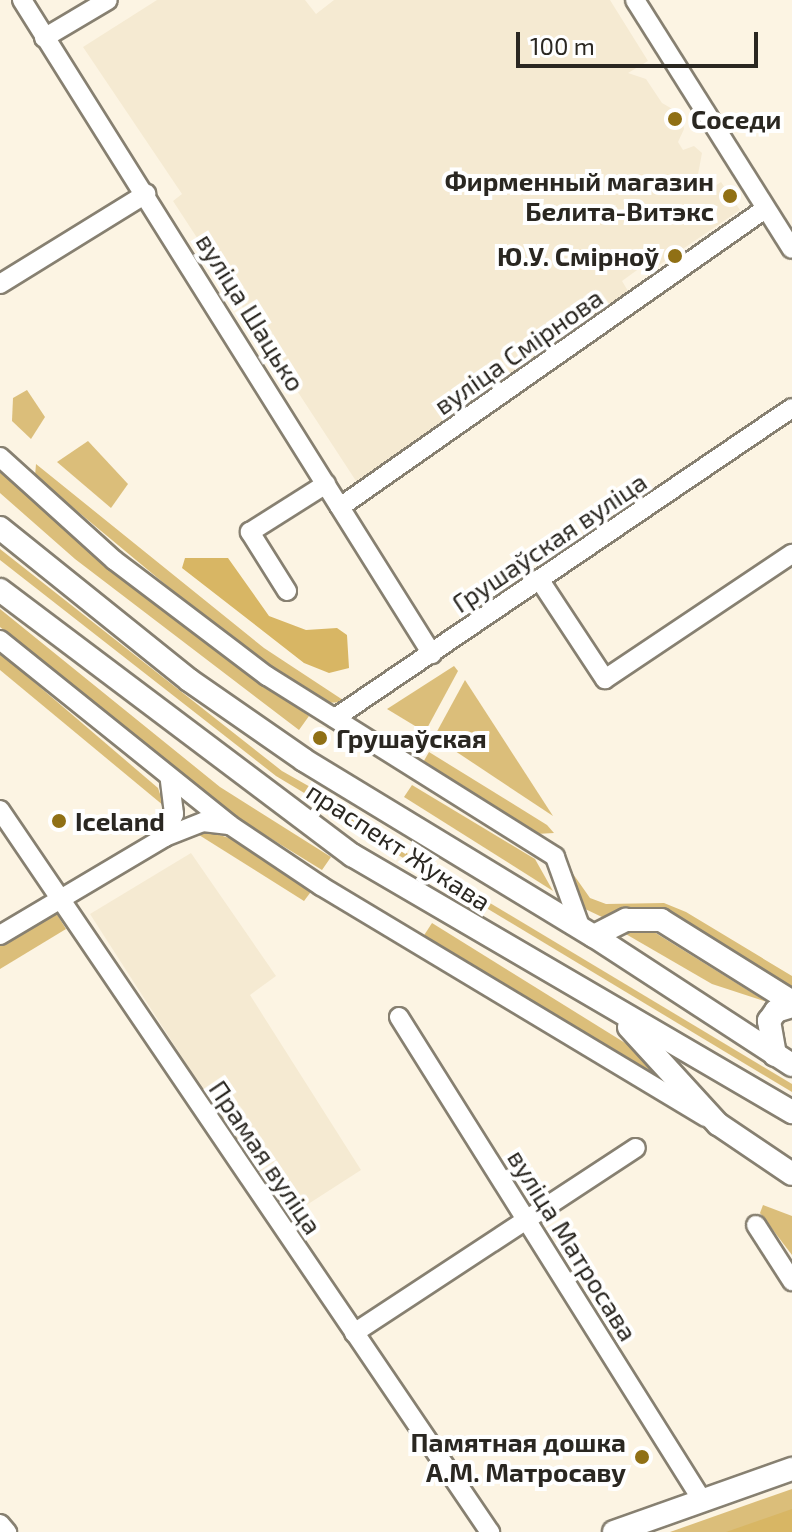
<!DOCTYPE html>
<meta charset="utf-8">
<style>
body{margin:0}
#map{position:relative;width:792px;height:1532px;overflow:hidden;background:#fcf4e3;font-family:"Exo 2",sans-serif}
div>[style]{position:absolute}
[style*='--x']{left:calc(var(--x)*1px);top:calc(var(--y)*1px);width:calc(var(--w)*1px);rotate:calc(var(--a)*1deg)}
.built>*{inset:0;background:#f5ead2}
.green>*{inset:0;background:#dbbe7a}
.forest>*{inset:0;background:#d8b664}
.roads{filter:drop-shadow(2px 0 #878071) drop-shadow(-2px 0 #878071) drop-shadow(0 2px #878071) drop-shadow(0 -2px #878071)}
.minor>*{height:18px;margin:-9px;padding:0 9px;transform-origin:9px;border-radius:9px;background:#fff}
.major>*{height:22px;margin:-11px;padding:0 11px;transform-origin:11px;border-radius:11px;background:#fff}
.dots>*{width:22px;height:22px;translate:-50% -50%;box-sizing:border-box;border:4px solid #fff;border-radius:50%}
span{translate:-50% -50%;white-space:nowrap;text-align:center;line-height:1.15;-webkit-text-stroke:8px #fff;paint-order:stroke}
.poi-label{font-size:26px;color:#2a2721;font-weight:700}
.left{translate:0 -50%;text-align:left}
.right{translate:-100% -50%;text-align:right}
.street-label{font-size:26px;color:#2a2721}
.scale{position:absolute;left:516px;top:32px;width:242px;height:36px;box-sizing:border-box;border:4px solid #2a2721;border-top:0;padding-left:10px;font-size:24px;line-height:28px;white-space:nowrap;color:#2a2721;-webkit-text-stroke:6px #fff;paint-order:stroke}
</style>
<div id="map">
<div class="built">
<div style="clip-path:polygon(157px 0,305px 0,316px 14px,334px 0,610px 0,648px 61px,628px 73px,646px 79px,662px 103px,681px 114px,684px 129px,678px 142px,683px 150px,694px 146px,702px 153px,696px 185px,703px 194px,721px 182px,740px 210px,649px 272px,644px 265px,622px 281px,631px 296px,595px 319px,581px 300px,561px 314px,576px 335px,358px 484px,173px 201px,182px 194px,83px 47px)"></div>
<div style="clip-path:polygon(191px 853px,276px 976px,250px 995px,361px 1170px,288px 1217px,281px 1216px,213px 1113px,216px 1110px,90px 914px)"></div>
</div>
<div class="green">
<div style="clip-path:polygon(27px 390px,45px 417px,31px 439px,12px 421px,13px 398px)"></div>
<div style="clip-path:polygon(88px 441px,128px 484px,111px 508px,57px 462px)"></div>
<div style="clip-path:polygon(36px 464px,264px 648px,346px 702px,324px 703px,237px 644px,35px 476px)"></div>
<div style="clip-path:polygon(0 470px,155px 605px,309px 716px,299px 730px,75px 559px,0 493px)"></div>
<div style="clip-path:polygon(0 549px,282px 771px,365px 818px,359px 826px,276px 776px,0 560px)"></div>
<div style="clip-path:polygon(0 609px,220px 787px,331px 857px,322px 870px,205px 798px,0 627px)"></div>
<div style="clip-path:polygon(0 653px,158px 788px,164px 806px,0 670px)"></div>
<div style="clip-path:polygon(454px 666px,458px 671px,425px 732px,387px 709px)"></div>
<div style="clip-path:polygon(465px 680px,553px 816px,434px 737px)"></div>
<div style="clip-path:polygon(429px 752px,547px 825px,554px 833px,536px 834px,421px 766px)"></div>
<div style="clip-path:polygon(412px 785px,535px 859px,553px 891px,404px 797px)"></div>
<div style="clip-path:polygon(206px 831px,236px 840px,313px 889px,304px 901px,199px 835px)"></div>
<div style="clip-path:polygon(373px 833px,792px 1084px,792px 1092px,370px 838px)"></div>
<div style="clip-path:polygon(559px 854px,590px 898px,606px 904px,664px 903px,686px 912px,792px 976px,792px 994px,628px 910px,602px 917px,581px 907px)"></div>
<div style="clip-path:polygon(55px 911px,66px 929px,0 969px,0 944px)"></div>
<div style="clip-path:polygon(432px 923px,638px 1051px,672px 1089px,421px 940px)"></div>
<div style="clip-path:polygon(645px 930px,654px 932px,767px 1002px,712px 984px,624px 933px)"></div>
<div style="clip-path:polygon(763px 1205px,792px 1216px,792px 1255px,760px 1213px)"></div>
<div style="clip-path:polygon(792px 1489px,792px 1532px,670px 1532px)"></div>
</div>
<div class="forest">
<div style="clip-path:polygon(185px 558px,228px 558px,269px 616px,306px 630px,337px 628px,347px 635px,349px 668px,329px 673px,304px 663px,182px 568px)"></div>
<div style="clip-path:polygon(792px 1509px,792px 1532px,726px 1532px)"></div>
</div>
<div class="roads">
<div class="minor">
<div style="--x:22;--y:0;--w:772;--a:57.92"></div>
<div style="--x:635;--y:0;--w:294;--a:57.8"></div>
<div style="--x:44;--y:38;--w:74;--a:-30.7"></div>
<div style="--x:0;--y:284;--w:172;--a:-31.7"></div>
<div style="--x:0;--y:457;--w:154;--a:42.1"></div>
<div style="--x:114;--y:560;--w:192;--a:37.2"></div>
<div style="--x:267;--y:676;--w:340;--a:32.1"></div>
<div style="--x:555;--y:857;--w:77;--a:70.1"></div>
<div style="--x:340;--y:507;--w:519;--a:-35.04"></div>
<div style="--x:539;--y:579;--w:120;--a:56.6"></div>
<div style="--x:605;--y:679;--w:225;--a:-33.8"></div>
<div style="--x:287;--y:591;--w:70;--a:-122.1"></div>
<div style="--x:250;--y:532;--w:90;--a:-32.3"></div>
<div style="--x:0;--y:640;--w:295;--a:38.8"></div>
<div style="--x:230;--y:825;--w:110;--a:33.8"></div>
<div style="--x:321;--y:886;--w:449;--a:31"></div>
<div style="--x:335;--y:718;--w:552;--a:-34.15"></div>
<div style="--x:0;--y:810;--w:873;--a:55.84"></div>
<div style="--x:165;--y:837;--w:25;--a:-69"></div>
<div style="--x:174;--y:814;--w:35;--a:-97"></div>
<div style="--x:0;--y:935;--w:192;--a:-30.7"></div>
<div style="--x:165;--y:837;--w:41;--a:-21.5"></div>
<div style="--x:203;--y:822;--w:24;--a:7"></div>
<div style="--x:399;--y:1017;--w:570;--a:57.9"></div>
<div style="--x:756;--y:1225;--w:67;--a:57.3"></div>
<div style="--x:354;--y:1333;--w:337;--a:-33.3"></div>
<div style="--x:0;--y:1524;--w:11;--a:49"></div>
</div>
<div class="major">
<div style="--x:0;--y:528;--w:243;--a:38.8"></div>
<div style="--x:189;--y:680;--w:140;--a:34.8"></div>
<div style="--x:304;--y:760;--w:339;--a:31.3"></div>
<div style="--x:594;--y:936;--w:236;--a:33.1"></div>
<div style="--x:0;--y:590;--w:441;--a:37"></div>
<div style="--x:352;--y:855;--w:510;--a:30.29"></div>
<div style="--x:594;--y:936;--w:36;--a:-27"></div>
<div style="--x:626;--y:920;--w:35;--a:0"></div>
<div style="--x:661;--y:920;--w:155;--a:32"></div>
<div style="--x:629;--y:1027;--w:132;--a:47.5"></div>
<div style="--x:718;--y:1124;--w:89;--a:34"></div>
<div style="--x:775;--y:1055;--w:35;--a:-100"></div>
<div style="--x:769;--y:1021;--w:12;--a:-55"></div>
<div style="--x:776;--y:1011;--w:17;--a:-17"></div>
<div style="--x:614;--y:1532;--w:189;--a:-19.5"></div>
</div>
</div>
<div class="dots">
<div style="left:675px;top:119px;background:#907015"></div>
<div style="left:730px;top:196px;background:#907015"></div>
<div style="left:675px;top:256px;background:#907015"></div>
<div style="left:320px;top:738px;background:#907015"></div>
<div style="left:59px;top:821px;background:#907015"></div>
<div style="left:642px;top:1457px;background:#907015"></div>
</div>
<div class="poi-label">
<span class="left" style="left:691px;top:119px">Соседи</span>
<span class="right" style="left:714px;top:196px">Фирменный магазин<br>Белита-Витэкс</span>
<span class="right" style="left:659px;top:256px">Ю.У. Смірноў</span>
<span class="left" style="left:336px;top:738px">Грушаўская</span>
<span class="left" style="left:75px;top:821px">Iceland</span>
<span class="right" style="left:626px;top:1457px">Памятная дошка<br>А.М. Матросаву</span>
</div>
<div class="street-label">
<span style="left:251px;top:312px;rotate:58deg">вуліца Шацько</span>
<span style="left:518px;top:351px;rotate:-35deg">вуліца Смірнова</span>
<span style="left:549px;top:542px;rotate:-34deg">Грушаўская вуліца</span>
<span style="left:399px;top:846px;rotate:33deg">праспект Жукава</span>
<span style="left:266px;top:1157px;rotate:56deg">Прамая вуліца</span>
<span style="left:573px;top:1245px;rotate:58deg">вуліца Матросава</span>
</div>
<div class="scale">100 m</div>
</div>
